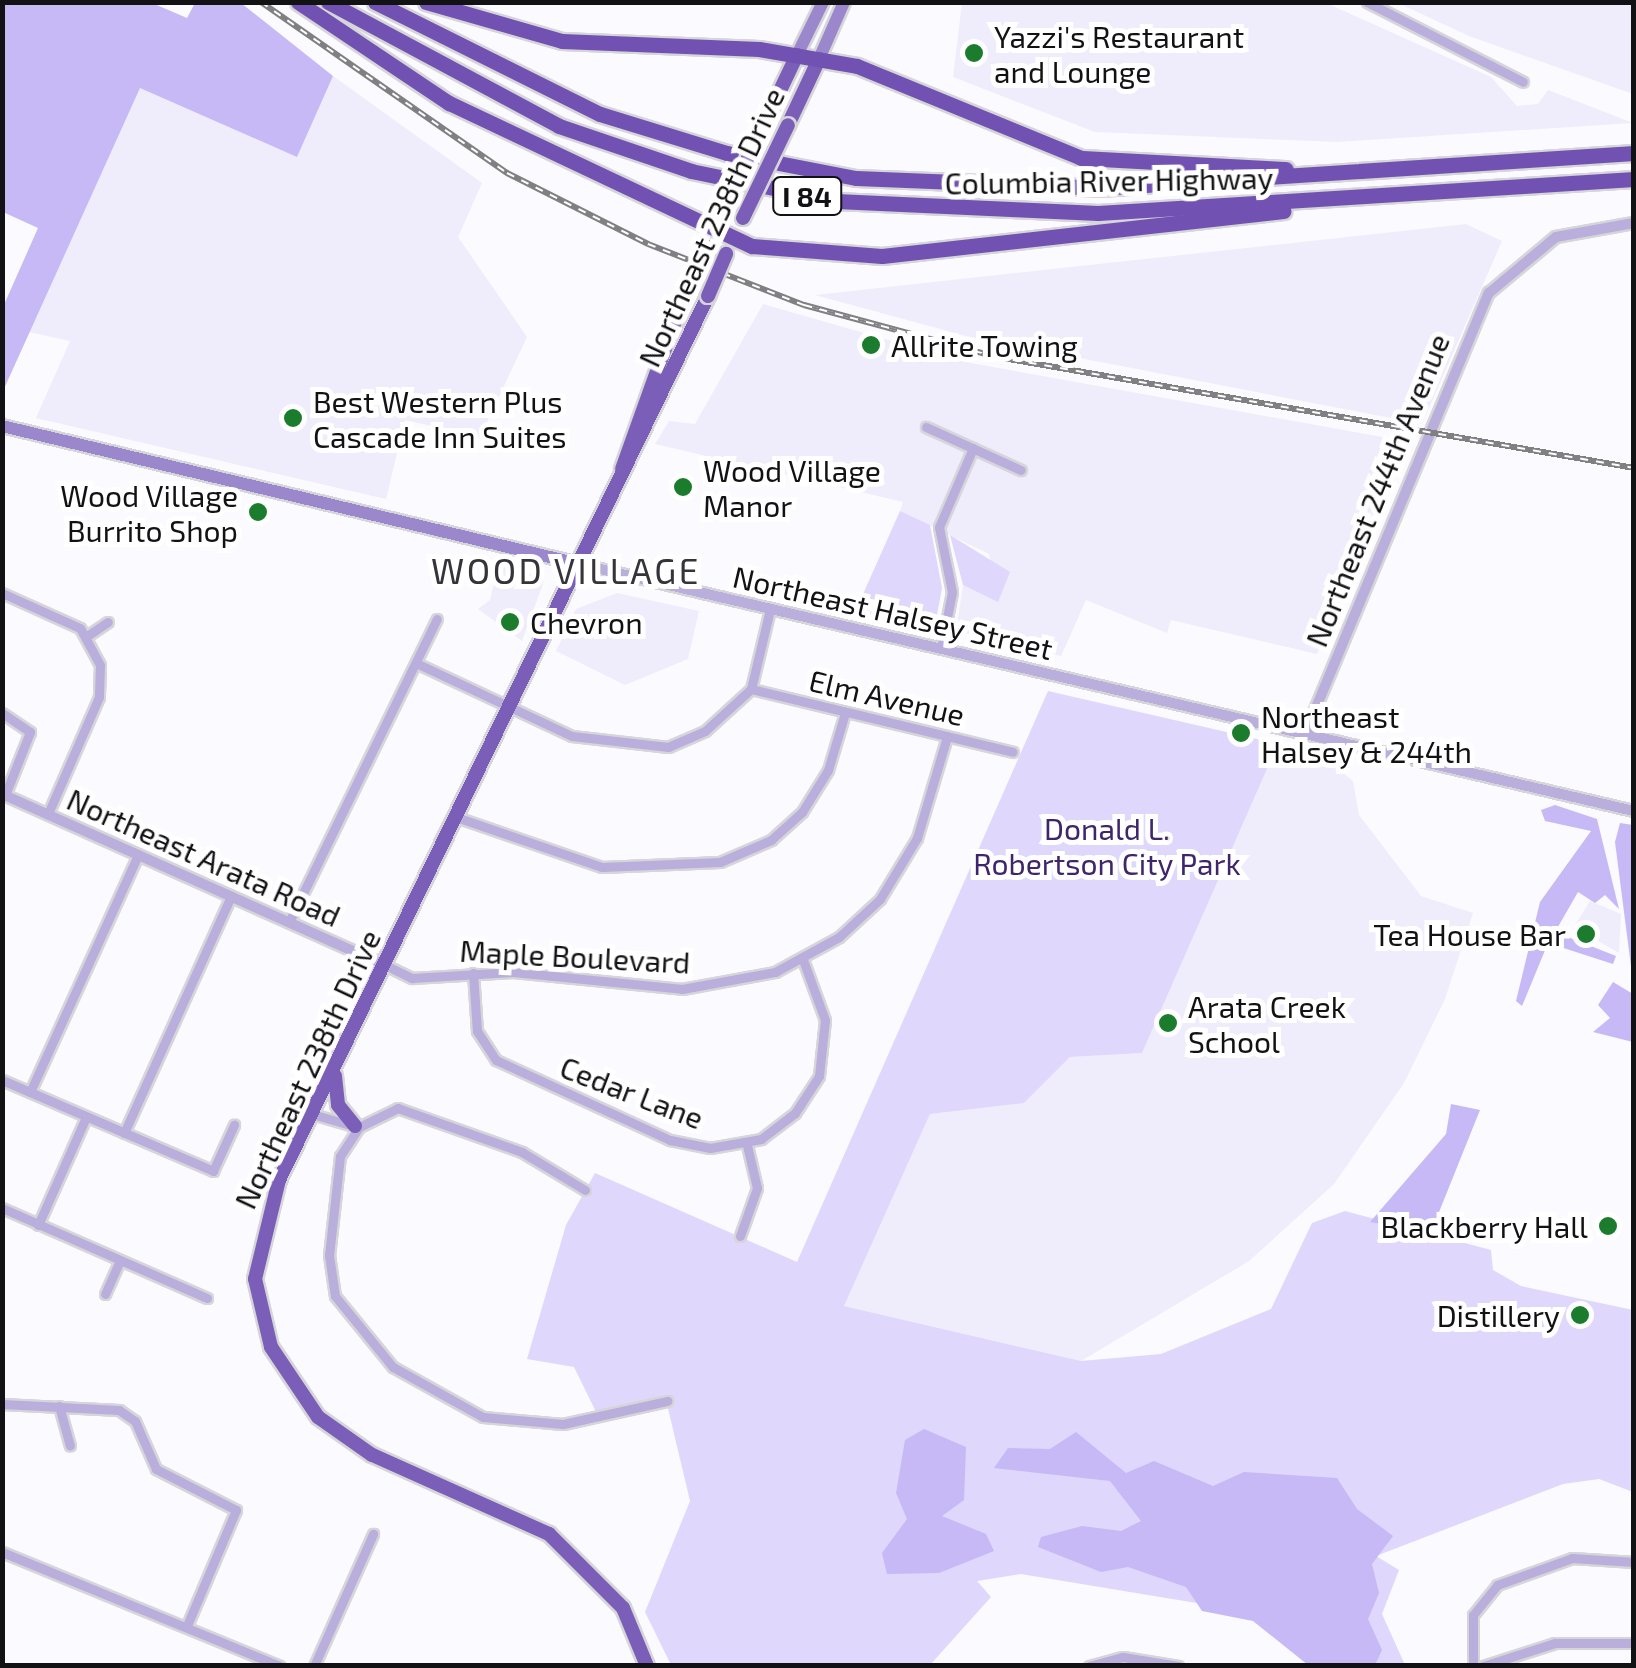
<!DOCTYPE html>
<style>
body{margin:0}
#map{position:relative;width:1636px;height:1668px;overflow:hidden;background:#fbfafe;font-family:"Exo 2",sans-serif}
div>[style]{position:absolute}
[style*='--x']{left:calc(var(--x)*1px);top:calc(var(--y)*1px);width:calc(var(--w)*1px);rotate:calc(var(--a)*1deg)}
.built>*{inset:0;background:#efecfc}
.green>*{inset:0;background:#dfd7fc}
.forest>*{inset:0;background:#c7b8f6}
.roads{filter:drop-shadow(2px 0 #d6d5d9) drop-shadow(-2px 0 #d6d5d9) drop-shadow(0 2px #d6d5d9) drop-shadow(0 -2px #d6d5d9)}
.minor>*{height:9px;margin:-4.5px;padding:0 4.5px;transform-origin:4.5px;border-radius:4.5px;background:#b9aedc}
.tertiary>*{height:10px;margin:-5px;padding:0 5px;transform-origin:5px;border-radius:5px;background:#b9aedc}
.secondary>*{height:12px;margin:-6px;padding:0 6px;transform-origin:6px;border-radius:6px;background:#9a87cc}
.trunk>*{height:14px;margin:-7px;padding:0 7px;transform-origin:7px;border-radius:7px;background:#7a5eb8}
.motorway>*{height:15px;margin:-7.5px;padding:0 7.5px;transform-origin:7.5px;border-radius:7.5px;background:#7151b2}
.rail>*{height:6px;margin-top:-3px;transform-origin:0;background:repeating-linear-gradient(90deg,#fff 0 8px,#807f82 0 16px);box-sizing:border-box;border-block:2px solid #807f82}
.bridges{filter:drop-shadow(2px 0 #d6d5d9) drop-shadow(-2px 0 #d6d5d9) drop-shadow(0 2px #d6d5d9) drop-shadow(0 -2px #d6d5d9)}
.trunk-bridge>*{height:14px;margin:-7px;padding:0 7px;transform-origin:7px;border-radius:7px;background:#7a5eb8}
.dots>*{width:28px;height:28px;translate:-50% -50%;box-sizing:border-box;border:5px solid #fff;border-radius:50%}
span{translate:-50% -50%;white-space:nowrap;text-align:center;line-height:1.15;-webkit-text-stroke:10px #fff;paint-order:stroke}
.shield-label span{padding:2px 8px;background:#fff;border:2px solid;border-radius:8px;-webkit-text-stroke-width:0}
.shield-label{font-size:28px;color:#121214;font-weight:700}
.poi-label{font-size:30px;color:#121214}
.left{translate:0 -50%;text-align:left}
.right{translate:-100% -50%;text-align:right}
.street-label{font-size:30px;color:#121214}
.park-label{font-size:30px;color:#3e256c}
.quarter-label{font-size:35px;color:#35343a;letter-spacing:2.5px}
.frame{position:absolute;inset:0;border:5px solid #121214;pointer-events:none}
</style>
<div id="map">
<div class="built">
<div style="clip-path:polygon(962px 3px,1326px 3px,1491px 77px,1517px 106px,1538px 104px,1548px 90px,1633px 123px,1337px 142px,1095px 132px,953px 77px)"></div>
<div style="clip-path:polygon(1398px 3px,1633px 3px,1633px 94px,1469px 36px)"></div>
<div style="clip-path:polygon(333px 76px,482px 183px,458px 237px,527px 337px,480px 437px,405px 420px,386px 499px,36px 418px,70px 341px,29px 332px,140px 88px,297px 157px)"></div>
<div style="clip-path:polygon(1466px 224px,1502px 241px,1422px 424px,966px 336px,815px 295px)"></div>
<div style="clip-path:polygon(763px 304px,965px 362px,1410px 442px,1317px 654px,1171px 620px,1167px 633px,1086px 600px,1061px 656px,956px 631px,963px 585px,998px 601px,989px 554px,900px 511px,903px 502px,655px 444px,669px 421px,695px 424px)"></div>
<div style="clip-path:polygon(500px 559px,544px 581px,522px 641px,478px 609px,490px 600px)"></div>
<div style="clip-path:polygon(617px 593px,699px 611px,688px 659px,625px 685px,556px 651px,576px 609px)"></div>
<div style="clip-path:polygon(1278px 744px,1308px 745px,1353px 781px,1359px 815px,1421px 896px,1473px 913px,1445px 999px,1404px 1083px,1334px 1184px,1249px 1261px,1081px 1361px,844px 1306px,930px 1114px,1024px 1103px,1070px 1057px,1142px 1053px)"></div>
<div style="clip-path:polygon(1590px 901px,1621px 914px,1619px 953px,1574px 927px)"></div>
</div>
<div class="green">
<div style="clip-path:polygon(900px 511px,930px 525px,942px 588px,935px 626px,855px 612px)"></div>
<div style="clip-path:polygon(950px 535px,1010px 572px,998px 602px,963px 585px)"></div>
<div style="clip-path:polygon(1048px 691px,1278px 744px,1142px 1053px,1070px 1057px,1024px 1103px,930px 1114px,844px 1306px,1081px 1361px,1161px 1354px,1271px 1309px,1312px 1223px,1345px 1211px,1491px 1250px,1493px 1270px,1521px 1286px,1633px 1310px,1633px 1492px,1599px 1479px,1563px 1484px,1376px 1556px,1399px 1570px,1382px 1614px,1405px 1665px,1310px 1665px,1284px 1598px,1251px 1612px,1021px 1574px,977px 1581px,991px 1597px,930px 1665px,671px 1665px,645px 1612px,690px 1501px,666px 1400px,597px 1414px,574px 1367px,527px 1359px,566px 1225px,595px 1173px,797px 1262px)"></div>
</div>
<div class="forest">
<div style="clip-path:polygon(3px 2px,152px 3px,187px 18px,195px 3px,241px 3px,333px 76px,297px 157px,140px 88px,3px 391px,3px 307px,38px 228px,3px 212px)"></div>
<div style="clip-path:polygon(1555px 805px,1597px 819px,1619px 909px,1605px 895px,1595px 903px,1578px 892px,1555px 932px,1616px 956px,1613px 964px,1548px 943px,1522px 1006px,1516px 1001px,1540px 902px,1591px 831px,1545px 821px,1541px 810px)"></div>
<div style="clip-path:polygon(1620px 823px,1633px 825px,1633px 982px,1615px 842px)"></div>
<div style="clip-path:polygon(1613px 982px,1633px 994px,1633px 1042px,1593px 1032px,1610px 1018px,1598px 1005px)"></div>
<div style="clip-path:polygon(1451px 1104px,1480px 1110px,1431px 1232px,1370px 1222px,1446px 1134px)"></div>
<div style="clip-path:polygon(924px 1429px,966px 1447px,964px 1500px,942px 1516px,986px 1534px,994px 1551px,939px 1573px,887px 1574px,882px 1553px,907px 1519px,896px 1493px,905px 1440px)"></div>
<div style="clip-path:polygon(1076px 1432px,1126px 1473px,1154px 1461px,1213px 1486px,1244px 1472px,1337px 1478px,1357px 1509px,1393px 1536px,1372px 1564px,1379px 1593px,1368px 1619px,1382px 1650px,1375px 1665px,1308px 1665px,1253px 1621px,1202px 1611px,1186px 1587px,1128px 1567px,1101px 1572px,1038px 1547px,1041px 1537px,1082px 1526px,1121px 1531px,1141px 1521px,1110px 1481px,994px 1468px,1008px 1448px,1050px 1449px)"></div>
</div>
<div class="roads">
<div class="minor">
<div style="--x:1367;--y:2;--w:175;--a:27.1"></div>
<div style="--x:926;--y:427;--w:104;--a:24.4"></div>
<div style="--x:2;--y:593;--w:85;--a:24.2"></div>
<div style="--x:80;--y:628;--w:42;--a:61.6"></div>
<div style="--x:100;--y:665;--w:32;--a:92"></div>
<div style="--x:99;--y:697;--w:128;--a:113.6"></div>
<div style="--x:87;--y:636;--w:25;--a:-34"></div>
<div style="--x:941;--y:649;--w:58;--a:-79.1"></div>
<div style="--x:952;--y:592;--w:66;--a:-101.3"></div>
<div style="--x:939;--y:527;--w:86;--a:-66.7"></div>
<div style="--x:416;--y:663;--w:172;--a:25.1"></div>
<div style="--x:572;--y:736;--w:97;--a:6.5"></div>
<div style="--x:668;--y:747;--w:40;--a:-23.4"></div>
<div style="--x:705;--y:731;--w:62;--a:-42.4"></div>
<div style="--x:751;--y:689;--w:82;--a:-76.6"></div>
<div style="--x:751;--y:689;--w:269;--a:13.5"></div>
<div style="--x:2;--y:713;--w:34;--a:34"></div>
<div style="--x:30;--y:732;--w:68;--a:111.6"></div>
<div style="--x:456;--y:817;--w:154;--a:18.9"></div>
<div style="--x:602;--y:867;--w:118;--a:-2.4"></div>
<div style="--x:720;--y:862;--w:56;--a:-23.3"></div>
<div style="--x:771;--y:840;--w:42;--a:-42.1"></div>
<div style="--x:802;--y:812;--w:49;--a:-58.2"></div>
<div style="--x:828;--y:770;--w:59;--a:-73.4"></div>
<div style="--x:289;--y:922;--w:337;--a:-64"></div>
<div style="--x:385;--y:965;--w:30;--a:26"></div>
<div style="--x:412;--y:978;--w:101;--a:-3.4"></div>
<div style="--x:513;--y:972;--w:170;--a:5.7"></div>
<div style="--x:682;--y:989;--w:95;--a:-10.4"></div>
<div style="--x:775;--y:972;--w:73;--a:-28.7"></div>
<div style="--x:839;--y:937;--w:56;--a:-42.8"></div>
<div style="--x:880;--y:899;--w:71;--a:-58.8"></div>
<div style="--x:917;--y:838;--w:105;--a:-73.5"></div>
<div style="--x:473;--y:973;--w:58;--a:86.1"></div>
<div style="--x:477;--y:1031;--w:35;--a:57"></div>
<div style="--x:496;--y:1060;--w:192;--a:24.7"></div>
<div style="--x:670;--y:1140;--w:41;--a:11.3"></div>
<div style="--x:710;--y:1148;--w:52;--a:-10"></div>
<div style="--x:761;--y:1139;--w:43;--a:-37.4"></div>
<div style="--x:795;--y:1113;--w:44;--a:-57"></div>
<div style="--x:819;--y:1076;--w:56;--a:-83.9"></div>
<div style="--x:825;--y:1020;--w:64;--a:-110.1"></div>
<div style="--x:2;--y:1080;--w:230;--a:23.3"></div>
<div style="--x:213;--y:1171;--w:51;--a:-65.5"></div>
<div style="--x:30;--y:1092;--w:260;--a:-65.5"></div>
<div style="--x:312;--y:1114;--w:47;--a:16.1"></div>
<div style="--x:124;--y:1133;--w:260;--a:-65.7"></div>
<div style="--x:585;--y:1190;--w:74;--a:-148.9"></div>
<div style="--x:522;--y:1152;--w:132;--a:-160.5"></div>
<div style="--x:398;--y:1108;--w:43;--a:154"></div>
<div style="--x:359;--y:1127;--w:35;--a:123"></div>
<div style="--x:340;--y:1156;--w:100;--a:96.3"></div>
<div style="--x:329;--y:1255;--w:41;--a:81.7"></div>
<div style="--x:335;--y:1296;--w:92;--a:50.8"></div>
<div style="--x:393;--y:1367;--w:103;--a:29.1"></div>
<div style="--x:483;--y:1417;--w:80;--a:5"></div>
<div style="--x:563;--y:1424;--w:107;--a:-12.5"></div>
<div style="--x:2;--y:1208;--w:224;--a:23.7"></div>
<div style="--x:38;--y:1225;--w:118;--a:-66"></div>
<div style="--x:740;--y:1236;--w:51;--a:-70.5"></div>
<div style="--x:757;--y:1188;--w:44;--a:-103.1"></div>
<div style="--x:105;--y:1294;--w:36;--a:-66"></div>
<div style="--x:2;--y:1404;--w:117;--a:2.9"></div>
<div style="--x:119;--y:1410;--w:19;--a:35"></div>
<div style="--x:135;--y:1421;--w:52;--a:66.4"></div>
<div style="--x:156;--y:1469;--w:90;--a:27.1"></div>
<div style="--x:236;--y:1510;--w:123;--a:113"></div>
<div style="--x:59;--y:1406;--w:41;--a:74.6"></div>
<div style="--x:2;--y:1552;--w:300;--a:22.3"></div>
<div style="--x:314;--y:1666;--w:145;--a:-65.9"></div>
<div style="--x:1089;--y:1666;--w:35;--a:-15"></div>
<div style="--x:1123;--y:1657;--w:56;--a:9.3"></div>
<div style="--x:1473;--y:1666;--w:51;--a:-90"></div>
<div style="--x:1473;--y:1615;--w:38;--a:-51"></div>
<div style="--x:1497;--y:1585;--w:80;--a:-19.8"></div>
<div style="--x:1572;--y:1558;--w:62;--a:3.7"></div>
<div style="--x:1483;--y:1666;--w:76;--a:-17.7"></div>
<div style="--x:1555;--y:1643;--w:79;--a:0"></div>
</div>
<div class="tertiary">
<div style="--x:579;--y:564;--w:1084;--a:13.18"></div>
<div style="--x:1305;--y:734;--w:478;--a:-67.4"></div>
<div style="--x:1489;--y:293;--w:87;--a:-39.9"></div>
<div style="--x:1556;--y:237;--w:79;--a:-10.2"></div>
<div style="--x:2;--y:794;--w:419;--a:24.1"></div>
</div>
<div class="secondary">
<div style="--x:797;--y:55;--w:59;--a:-63.9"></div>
<div style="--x:819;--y:59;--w:62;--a:-66.3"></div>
<div style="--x:2;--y:426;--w:593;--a:13.45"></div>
</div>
<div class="trunk">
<div style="--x:766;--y:120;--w:72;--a:-64.5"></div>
<div style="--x:788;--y:125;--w:73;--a:-64.8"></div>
<div style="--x:622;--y:469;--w:193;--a:-70.3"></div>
<div style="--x:335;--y:1076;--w:29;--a:84"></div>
<div style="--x:338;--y:1105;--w:27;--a:51"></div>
<div style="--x:647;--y:1666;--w:63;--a:-112.5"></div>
<div style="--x:623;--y:1608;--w:105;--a:-135"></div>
<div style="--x:549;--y:1534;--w:194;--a:-155.9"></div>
<div style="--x:372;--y:1455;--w:66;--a:-144.9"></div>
<div style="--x:318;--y:1417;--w:84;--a:-123.9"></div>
<div style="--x:271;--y:1347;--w:70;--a:-103.2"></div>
<div style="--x:255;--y:1279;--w:102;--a:-76.4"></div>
<div style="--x:279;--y:1180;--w:983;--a:-64.11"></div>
</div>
<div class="motorway">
<div style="--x:298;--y:2;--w:182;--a:33.8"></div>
<div style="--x:449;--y:103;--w:335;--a:25.3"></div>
<div style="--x:752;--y:246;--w:130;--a:4.4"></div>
<div style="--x:882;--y:256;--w:404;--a:-6.4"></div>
<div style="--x:328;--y:2;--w:262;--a:28.2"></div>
<div style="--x:559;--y:126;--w:139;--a:18.8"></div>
<div style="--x:691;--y:171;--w:148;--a:11.7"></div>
<div style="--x:836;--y:201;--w:262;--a:2.6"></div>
<div style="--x:1098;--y:213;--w:537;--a:-3.63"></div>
<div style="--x:375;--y:2;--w:251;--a:26.5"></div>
<div style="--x:600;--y:114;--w:133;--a:17.1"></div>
<div style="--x:727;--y:153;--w:131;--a:11"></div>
<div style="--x:856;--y:178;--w:244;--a:2.3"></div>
<div style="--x:1100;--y:188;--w:535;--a:-3.75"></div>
<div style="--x:426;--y:2;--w:141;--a:16"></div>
<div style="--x:562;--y:41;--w:197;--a:2.3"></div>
<div style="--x:759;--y:49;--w:99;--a:9.8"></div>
<div style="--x:857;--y:66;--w:242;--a:22.3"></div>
<div style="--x:1081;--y:158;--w:205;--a:3.1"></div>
</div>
</div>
<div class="rail">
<div style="--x:261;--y:2;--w:300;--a:34.8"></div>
<div style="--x:507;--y:173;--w:158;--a:26.7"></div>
<div style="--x:648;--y:244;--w:168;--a:21.4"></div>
<div style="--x:804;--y:305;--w:200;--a:15.1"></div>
<div style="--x:997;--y:357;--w:647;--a:9.88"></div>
</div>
<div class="bridges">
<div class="trunk-bridge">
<div style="--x:722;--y:213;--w:103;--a:-64.7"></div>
<div style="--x:743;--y:218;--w:103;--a:-64.2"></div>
<div style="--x:687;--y:287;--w:45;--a:-65.1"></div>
<div style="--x:708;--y:296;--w:46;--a:-66.8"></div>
</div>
</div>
<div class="dots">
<div style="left:974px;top:53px;background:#1b7c2d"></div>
<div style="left:871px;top:345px;background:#1b7c2d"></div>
<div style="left:293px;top:418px;background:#1b7c2d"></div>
<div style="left:683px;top:487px;background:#1b7c2d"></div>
<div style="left:258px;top:512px;background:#1b7c2d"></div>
<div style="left:510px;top:622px;background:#1b7c2d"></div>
<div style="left:1241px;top:733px;background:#1b7c2d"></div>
<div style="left:1586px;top:934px;background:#1b7c2d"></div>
<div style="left:1168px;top:1023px;background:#1b7c2d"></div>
<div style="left:1608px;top:1226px;background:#1b7c2d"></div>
<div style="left:1580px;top:1315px;background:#1b7c2d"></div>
</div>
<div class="shield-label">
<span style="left:807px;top:196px">I 84</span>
</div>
<div class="poi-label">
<span class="left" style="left:994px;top:53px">Yazzi's Restaurant<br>and Lounge</span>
<span class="left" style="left:891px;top:345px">Allrite Towing</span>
<span class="left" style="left:313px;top:418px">Best Western Plus<br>Cascade Inn Suites</span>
<span class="left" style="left:703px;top:487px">Wood Village<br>Manor</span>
<span class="right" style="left:238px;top:512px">Wood Village<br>Burrito Shop</span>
<span class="left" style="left:530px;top:622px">Chevron</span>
<span class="left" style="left:1261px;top:733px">Northeast<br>Halsey &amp; 244th</span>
<span class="right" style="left:1566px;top:934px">Tea House Bar</span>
<span class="left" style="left:1188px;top:1023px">Arata Creek<br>School</span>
<span class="right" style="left:1588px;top:1226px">Blackberry Hall</span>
<span class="right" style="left:1560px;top:1315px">Distillery</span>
</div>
<div class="street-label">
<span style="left:1109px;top:180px;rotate:-1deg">Columbia River Highway</span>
<span style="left:711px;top:227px;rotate:-65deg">Northeast 238th Drive</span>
<span style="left:1377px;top:490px;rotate:-68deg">Northeast 244th Avenue</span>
<span style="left:893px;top:612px;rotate:13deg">Northeast Halsey Street</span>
<span style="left:887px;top:697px;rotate:13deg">Elm Avenue</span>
<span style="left:204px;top:857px;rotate:24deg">Northeast Arata Road</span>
<span style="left:575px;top:956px;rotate:3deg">Maple Boulevard</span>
<span style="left:307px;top:1069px;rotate:-65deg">Northeast 238th Drive</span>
<span style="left:632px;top:1092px;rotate:21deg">Cedar Lane</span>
</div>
<div class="park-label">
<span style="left:1107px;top:845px">Donald L.<br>Robertson City Park</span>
</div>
<div class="quarter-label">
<span style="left:566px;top:570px">WOOD VILLAGE</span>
</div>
<div class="frame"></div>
</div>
